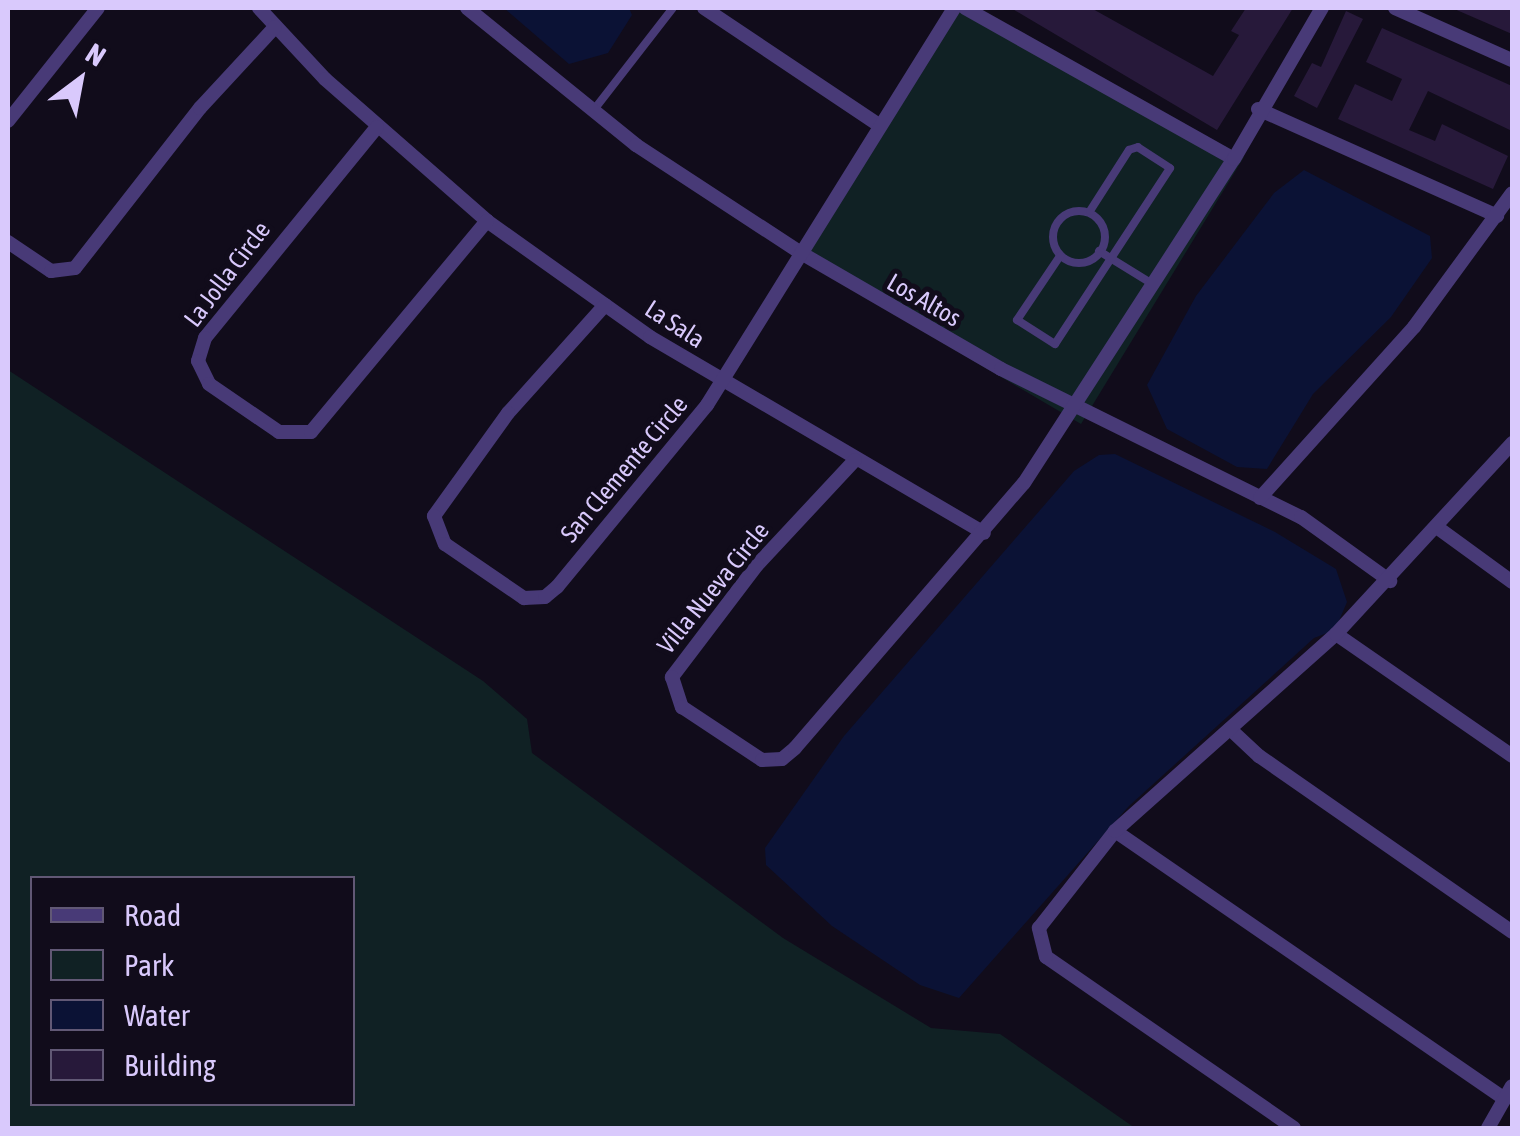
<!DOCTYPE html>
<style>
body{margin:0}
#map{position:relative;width:1520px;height:1136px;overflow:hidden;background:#110c1b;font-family:"Asap Condensed",sans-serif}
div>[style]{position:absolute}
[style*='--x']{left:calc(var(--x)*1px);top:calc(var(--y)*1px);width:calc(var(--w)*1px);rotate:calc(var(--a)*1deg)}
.green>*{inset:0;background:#102124}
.water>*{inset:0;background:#0b1235}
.building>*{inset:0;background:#27193a}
.service>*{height:8px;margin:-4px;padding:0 4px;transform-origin:4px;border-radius:4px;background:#483a77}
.service>.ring{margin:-4px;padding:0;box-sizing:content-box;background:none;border:8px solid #483a77;border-radius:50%}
.minor>*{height:14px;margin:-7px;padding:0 7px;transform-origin:7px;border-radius:7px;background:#483a77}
span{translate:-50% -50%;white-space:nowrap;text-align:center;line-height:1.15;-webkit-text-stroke:10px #110c1b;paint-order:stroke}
.street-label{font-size:25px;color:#d9c9fc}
.frame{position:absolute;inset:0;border:10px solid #d9c9fc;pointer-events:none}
.legend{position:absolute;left:30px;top:876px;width:325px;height:230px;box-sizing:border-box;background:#110c1b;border:2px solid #615875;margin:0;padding:12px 18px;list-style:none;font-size:30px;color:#d9c9fc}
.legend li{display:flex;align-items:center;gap:20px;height:50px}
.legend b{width:50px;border:2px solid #615875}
.north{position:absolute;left:30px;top:30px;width:100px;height:100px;-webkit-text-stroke:8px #110c1b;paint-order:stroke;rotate:32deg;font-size:28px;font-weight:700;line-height:40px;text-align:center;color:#d9c9fc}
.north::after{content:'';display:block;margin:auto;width:35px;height:45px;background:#d9c9fc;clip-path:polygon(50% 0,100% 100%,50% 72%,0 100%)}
</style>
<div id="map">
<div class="green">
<div style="clip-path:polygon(949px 8px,975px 8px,1244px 157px,1081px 424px,802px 260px)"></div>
<div style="clip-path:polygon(evenodd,8px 370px,483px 681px,527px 719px,532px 753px,783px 938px,931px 1028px,1000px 1034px,1135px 1128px,8px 1128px,8px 370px,352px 878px,352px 1104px,32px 1104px,32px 878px,352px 878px)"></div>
</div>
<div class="water">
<div style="clip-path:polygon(504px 8px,629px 8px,632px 15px,608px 53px,569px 64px)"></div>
<div style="clip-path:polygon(1304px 170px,1430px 236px,1432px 258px,1391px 317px,1313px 394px,1267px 469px,1237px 467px,1167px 429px,1147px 385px,1196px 296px,1274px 193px)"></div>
<div style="clip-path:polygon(1115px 454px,1275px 532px,1336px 569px,1347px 602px,1335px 630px,1314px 638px,1129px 806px,959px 998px,920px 985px,832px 926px,766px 865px,765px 848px,844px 736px,1074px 471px,1099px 455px)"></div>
</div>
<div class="building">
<div style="clip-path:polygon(1011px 8px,1091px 8px,1213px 76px,1239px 35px,1231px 31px,1246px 8px,1293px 8px,1217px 130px)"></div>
<div style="clip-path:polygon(1452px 8px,1512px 8px,1512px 34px)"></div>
<div style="clip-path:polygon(1346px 11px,1363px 19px,1317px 108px,1294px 96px,1312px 63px,1321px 67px)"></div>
<div style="clip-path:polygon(1382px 28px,1512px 86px,1512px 131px,1428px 91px,1409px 130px,1435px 141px,1442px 124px,1508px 156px,1493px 189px,1338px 119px,1355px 84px,1392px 101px,1402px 79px,1366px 62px)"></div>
</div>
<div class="service">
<div style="--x:593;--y:111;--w:130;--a:-52.2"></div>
<div class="ring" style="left:1053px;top:211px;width:44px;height:44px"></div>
<div style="--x:1099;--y:251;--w:65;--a:31.7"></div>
<div style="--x:1060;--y:256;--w:77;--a:123.9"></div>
<div style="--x:1017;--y:320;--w:45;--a:32.3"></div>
<div style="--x:1055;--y:344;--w:210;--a:-56.8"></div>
<div style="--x:1170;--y:168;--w:38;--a:-147"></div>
<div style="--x:1138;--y:147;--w:9;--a:162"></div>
<div style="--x:1129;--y:150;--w:72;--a:122.6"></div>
</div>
<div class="minor">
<div style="--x:259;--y:8;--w:97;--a:47.1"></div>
<div style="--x:325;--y:79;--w:215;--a:41.2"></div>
<div style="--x:487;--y:221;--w:200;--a:35.4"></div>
<div style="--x:650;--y:337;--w:387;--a:30.4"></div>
<div style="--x:467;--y:8;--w:218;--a:39"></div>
<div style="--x:636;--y:145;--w:197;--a:33.2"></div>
<div style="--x:801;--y:253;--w:231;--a:30.1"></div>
<div style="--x:1001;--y:369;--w:335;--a:26.3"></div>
<div style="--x:1301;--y:517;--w:110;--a:35.7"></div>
<div style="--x:704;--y:8;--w:212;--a:33.8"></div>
<div style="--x:965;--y:8;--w:308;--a:29.3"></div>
<div style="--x:1395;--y:8;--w:128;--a:24"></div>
<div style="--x:1258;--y:109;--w:262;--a:24.1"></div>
<div style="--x:8;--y:121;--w:144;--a:-51.5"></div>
<div style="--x:377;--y:127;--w:272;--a:129.2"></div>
<div style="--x:205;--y:338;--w:24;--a:107"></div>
<div style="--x:198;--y:361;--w:25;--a:64"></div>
<div style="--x:209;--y:384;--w:85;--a:34.4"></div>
<div style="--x:279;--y:432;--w:32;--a:0"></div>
<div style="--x:311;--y:432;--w:275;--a:-50.2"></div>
<div style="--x:8;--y:242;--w:52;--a:34"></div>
<div style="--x:51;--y:271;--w:24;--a:-7"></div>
<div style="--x:75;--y:268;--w:203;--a:-52"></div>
<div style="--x:200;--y:108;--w:110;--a:-47.2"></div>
<div style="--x:605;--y:305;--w:145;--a:131.9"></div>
<div style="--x:508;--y:413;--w:127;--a:125.7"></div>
<div style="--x:434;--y:516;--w:30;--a:69"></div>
<div style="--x:445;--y:544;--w:96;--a:34.4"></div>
<div style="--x:524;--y:598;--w:21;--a:-3"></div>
<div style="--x:545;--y:597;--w:16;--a:-40"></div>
<div style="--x:557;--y:587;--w:236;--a:-50.5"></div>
<div style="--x:707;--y:405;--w:468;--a:-58.1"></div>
<div style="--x:855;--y:460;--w:144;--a:133"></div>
<div style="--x:757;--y:565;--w:141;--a:127.2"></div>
<div style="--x:672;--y:677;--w:32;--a:72"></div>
<div style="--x:682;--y:707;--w:96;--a:33.5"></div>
<div style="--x:762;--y:760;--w:20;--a:-3"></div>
<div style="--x:782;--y:759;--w:17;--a:-40"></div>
<div style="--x:795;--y:748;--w:350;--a:-49.2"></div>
<div style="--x:1024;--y:483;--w:386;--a:-57.1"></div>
<div style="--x:1234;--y:159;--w:175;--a:-59.8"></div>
<div style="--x:1260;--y:498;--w:230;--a:-48"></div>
<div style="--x:1414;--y:327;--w:166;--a:-53.8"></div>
<div style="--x:1438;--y:528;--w:92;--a:36.1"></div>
<div style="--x:1336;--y:634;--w:214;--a:34.7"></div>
<div style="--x:1230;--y:729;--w:40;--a:43"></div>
<div style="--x:1259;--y:756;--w:308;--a:34.8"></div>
<div style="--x:1115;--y:831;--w:473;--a:34.5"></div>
<div style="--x:1294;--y:1128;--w:301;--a:-145.4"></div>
<div style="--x:1046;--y:957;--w:30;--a:-104"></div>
<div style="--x:1039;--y:928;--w:123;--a:-51.9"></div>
<div style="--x:1115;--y:831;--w:296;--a:-41.7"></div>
<div style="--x:1336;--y:634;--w:260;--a:-47.3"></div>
<div style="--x:1488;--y:1128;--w:48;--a:-60.3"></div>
</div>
<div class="street-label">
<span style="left:227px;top:274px;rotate:-53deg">La Jolla Circle</span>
<span style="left:924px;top:300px;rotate:30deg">Los Altos</span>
<span style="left:675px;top:324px;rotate:33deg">La Sala</span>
<span style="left:624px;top:469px;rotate:-50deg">San Clemente Circle</span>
<span style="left:713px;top:588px;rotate:-51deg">Villa Nueva Circle</span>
</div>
<div class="frame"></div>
<ul class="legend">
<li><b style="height:12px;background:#483a77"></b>Road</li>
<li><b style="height:28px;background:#102124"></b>Park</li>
<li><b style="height:28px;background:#0b1235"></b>Water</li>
<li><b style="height:28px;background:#27193a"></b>Building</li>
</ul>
<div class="north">N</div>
</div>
